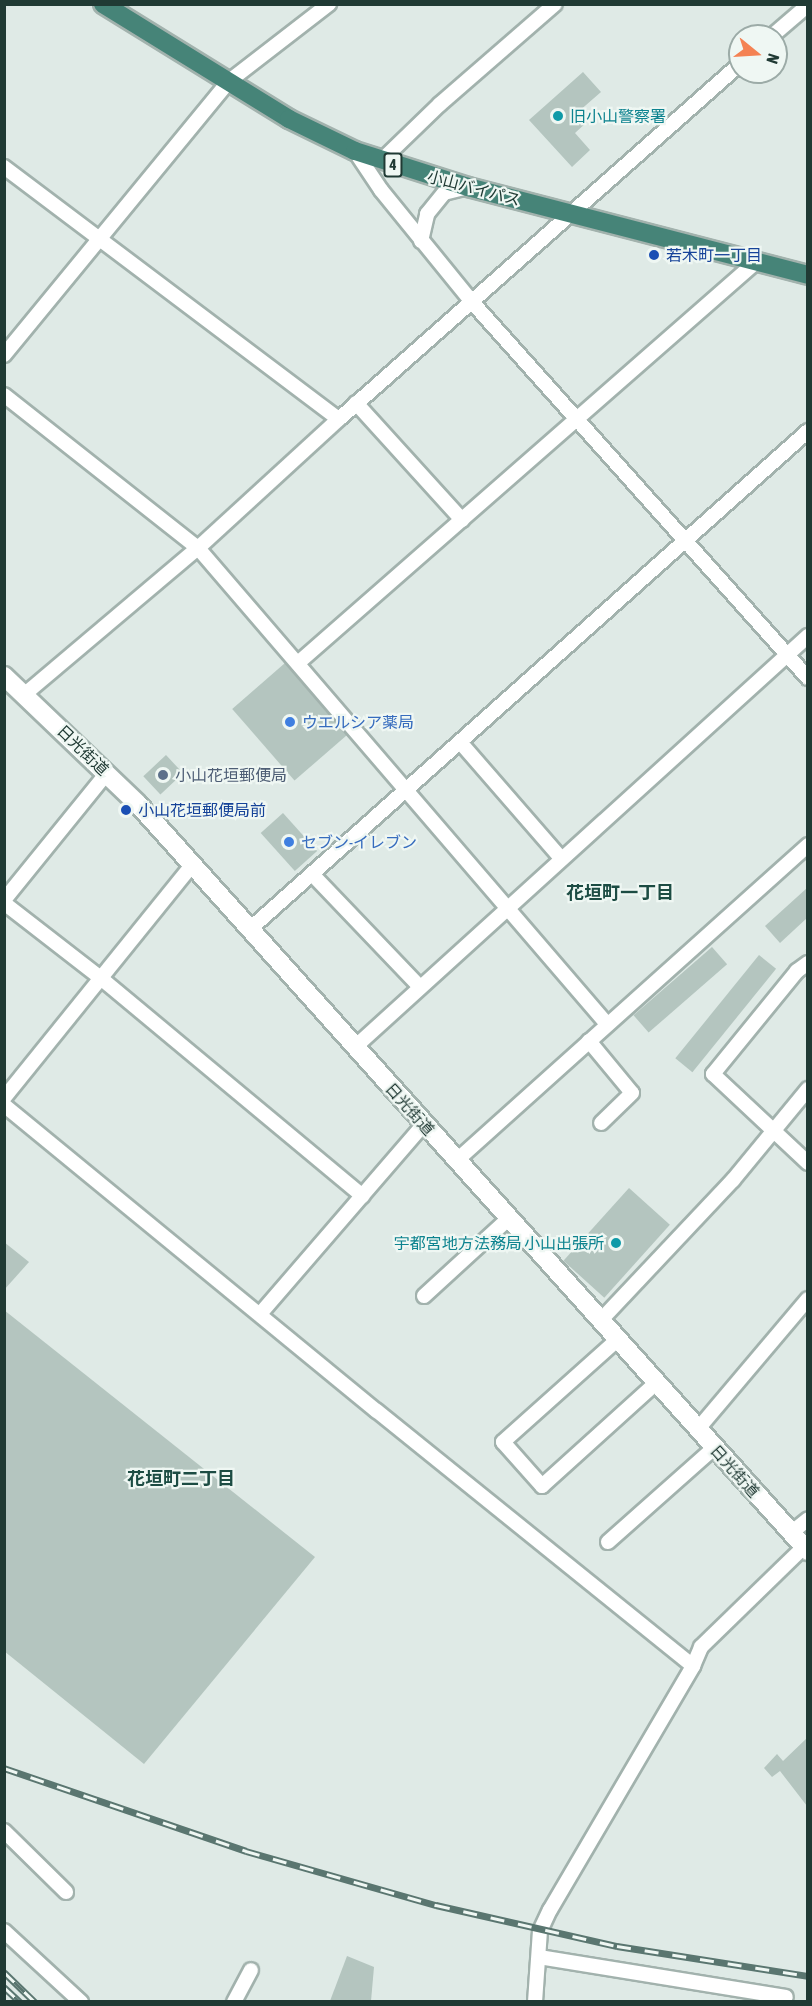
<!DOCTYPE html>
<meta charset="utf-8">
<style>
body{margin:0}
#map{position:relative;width:812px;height:2006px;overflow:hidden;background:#dfeae6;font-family:"Asap Condensed","Noto Sans JP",sans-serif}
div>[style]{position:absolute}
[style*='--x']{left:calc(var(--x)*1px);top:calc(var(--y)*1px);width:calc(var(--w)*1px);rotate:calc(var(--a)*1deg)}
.building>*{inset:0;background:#b4c5bf;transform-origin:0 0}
.roads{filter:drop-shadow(2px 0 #a2b2ad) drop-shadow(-2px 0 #a2b2ad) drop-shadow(0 2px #a2b2ad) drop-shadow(0 -2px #a2b2ad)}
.minor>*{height:14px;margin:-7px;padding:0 7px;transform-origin:7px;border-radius:7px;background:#fff}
.secondary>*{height:18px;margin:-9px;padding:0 9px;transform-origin:9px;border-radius:9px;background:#fff}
.trunk>*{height:18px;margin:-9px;padding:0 9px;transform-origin:9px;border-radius:9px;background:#468478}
.rail>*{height:7px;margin-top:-3.5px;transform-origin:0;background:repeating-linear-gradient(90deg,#eff7f3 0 14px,#5a7670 0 28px);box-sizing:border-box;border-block:2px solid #5a7670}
.dots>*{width:16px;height:16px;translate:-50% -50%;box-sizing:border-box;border:3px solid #eff7f3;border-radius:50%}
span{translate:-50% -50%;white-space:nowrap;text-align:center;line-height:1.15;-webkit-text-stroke:4.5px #eff7f3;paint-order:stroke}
.shield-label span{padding:2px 4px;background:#eff7f3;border:2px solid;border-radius:4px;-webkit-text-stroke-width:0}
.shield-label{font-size:15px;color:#203a34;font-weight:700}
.culture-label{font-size:16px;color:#0d838f}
.left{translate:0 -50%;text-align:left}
.right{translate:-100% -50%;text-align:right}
.street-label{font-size:16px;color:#203a34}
.transit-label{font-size:16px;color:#164399}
.shop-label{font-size:16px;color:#366cbe}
.service-label{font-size:16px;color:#4e5e75}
.neighbourhood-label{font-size:18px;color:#1c4c43;font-weight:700}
.frame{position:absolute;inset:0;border:6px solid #203a34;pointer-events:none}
.north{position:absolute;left:728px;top:24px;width:60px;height:60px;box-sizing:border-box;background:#eff7f3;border:2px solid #9caba7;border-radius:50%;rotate:108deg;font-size:16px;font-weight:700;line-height:24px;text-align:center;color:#203a34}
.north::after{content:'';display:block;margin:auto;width:21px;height:27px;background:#f48253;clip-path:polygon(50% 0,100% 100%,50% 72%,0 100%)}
</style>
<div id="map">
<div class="building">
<div style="clip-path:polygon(583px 72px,601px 92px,578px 112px,587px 122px,575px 133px,590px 150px,572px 167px,529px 120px)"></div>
<div style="left:285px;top:663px;width:95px;height:70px;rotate:49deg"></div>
<div style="left:166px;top:755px;width:25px;height:31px;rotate:47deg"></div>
<div style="left:283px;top:813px;width:51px;height:30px;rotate:48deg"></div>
<div style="clip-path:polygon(807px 888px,807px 918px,780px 943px,765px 926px)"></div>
<div style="left:712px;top:947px;width:23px;height:104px;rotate:49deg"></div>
<div style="left:759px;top:955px;width:22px;height:133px;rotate:39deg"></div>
<div style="left:629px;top:1188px;width:55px;height:98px;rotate:42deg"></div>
<div style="clip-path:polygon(4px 1242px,29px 1262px,4px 1290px)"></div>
<div style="clip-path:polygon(4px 1310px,315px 1557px,144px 1764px,4px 1651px)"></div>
<div style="clip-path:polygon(807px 1738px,807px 1806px,780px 1771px,772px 1777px,764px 1768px,777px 1754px,783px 1761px)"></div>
<div style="clip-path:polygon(347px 1956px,374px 1967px,371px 2001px,330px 2001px)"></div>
</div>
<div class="roads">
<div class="minor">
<div style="--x:772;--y:36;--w:48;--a:-40.7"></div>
<div style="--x:355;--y:151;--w:47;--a:56.3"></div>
<div style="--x:381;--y:190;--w:144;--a:50.9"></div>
<div style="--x:472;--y:302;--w:504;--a:48.22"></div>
<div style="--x:381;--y:161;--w:82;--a:-44"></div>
<div style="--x:440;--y:104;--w:152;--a:-41"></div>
<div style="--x:4;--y:167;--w:419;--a:37"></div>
<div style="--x:421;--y:241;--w:28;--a:-77"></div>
<div style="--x:427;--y:214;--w:27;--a:-51"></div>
<div style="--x:444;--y:193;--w:25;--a:-14"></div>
<div style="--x:4;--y:355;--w:353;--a:-50.6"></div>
<div style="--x:228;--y:82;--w:128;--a:-37.7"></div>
<div style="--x:4;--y:395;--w:247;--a:38.3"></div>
<div style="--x:198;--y:548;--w:628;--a:49.33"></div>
<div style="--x:356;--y:403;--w:158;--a:47.8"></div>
<div style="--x:298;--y:663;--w:610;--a:-41.21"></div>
<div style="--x:25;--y:694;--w:226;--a:-40.2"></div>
<div style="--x:198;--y:548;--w:191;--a:-42.5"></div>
<div style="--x:339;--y:419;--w:536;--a:-41.52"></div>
<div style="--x:460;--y:742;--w:154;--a:49"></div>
<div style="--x:312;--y:874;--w:156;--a:46.3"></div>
<div style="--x:4;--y:900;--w:164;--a:-51"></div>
<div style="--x:4;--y:903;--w:124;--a:37.8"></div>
<div style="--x:102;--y:979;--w:339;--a:39.8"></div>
<div style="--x:250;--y:929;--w:748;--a:-41.75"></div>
<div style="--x:808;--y:963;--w:14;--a:144"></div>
<div style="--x:797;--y:971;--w:133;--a:129.2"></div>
<div style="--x:713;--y:1074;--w:130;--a:43.1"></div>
<div style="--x:589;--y:1041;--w:67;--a:50.4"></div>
<div style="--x:632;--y:1093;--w:43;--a:135.9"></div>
<div style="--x:355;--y:1047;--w:612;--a:-42.22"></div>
<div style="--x:4;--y:1098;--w:301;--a:-51.1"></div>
<div style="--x:4;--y:1105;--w:482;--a:39.4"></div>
<div style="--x:377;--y:1411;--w:406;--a:38.9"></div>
<div style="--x:456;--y:1161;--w:473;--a:-41.9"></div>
<div style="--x:424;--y:1296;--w:114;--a:-42.5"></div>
<div style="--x:260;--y:1314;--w:251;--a:-49.2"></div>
<div style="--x:600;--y:1321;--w:194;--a:-46.7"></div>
<div style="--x:733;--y:1180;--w:118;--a:-50.5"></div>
<div style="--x:617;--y:1340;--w:153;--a:138.2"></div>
<div style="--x:503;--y:1442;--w:59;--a:48.4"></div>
<div style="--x:542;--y:1486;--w:154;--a:-42.1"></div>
<div style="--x:698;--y:1429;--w:170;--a:-49.8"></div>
<div style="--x:791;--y:1533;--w:22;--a:-39"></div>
<div style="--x:608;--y:1542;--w:142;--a:-41.6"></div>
<div style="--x:4;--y:1831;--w:87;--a:44.5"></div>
<div style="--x:4;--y:1931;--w:105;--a:42.7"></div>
<div style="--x:539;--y:1957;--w:250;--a:9.2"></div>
<div style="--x:234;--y:2002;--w:36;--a:-62"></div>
<div style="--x:535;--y:2002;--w:71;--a:-86"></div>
<div style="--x:540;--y:1931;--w:23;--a:-65"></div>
<div style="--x:550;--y:1910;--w:283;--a:-59.6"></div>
<div style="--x:693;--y:1666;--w:21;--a:-67"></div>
<div style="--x:701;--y:1647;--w:144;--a:-44.2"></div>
</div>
<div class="secondary">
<div style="--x:4;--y:676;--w:184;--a:43.7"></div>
<div style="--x:137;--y:803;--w:1005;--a:48.11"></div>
</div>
<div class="trunk">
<div style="--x:103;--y:4;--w:219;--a:31.7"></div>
<div style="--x:289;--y:119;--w:73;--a:25.9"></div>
<div style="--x:355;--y:151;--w:119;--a:17.7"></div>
<div style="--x:468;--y:187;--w:351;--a:14.5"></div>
</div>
</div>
<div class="rail">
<div style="--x:4;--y:1768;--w:256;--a:18.9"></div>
<div style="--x:246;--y:1851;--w:198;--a:15.9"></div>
<div style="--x:436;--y:1905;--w:186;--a:12.8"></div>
<div style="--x:617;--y:1946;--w:193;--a:8.9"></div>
<div style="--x:4;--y:1972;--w:43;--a:44.1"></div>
<div style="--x:4;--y:1987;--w:22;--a:43"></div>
</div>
<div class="dots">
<div style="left:558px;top:116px;background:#0f9aa8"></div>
<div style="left:654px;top:255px;background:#1a4fb4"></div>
<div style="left:290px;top:722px;background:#3f7fe0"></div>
<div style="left:163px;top:775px;background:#5c6f8a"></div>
<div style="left:126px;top:810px;background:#1a4fb4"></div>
<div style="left:289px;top:842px;background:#3f7fe0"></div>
<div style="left:616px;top:1243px;background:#0f9aa8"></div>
</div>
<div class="shield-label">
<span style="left:393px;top:165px">4</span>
</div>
<div class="culture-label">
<span class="left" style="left:570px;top:116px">旧小山警察署</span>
<span class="right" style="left:604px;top:1243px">宇都宮地方法務局 小山出張所</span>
</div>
<div class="street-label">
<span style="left:474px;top:188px;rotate:15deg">小山バイパス</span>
<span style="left:83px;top:750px;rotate:44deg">日光街道</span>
<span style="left:410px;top:1109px;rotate:48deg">日光街道</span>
<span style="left:735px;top:1471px;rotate:48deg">日光街道</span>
</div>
<div class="transit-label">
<span class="left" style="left:666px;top:255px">若木町一丁目</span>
<span class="left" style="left:138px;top:810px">小山花垣郵便局前</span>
</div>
<div class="shop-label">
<span class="left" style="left:302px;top:722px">ウエルシア薬局</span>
<span class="left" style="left:301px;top:842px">セブン-イレブン</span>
</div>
<div class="service-label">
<span class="left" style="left:175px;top:775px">小山花垣郵便局</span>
</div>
<div class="neighbourhood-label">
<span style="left:620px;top:893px">花垣町一丁目</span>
<span style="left:181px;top:1479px">花垣町二丁目</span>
</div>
<div class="frame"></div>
<div class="north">N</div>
</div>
